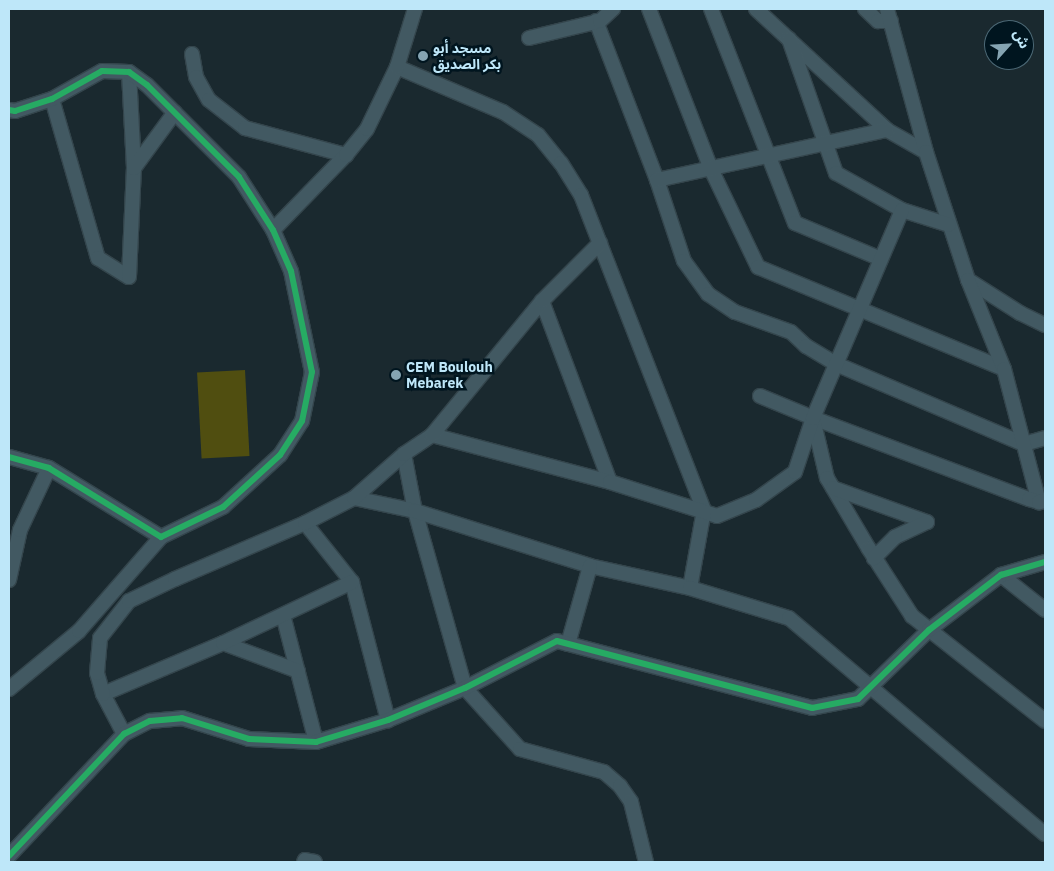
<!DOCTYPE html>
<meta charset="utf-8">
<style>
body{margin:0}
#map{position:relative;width:1054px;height:871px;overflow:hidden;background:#1a292f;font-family:"IBM Plex Sans","Noto Sans Arabic",sans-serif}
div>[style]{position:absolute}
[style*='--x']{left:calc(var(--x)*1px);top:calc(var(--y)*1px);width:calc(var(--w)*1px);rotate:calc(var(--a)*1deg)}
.green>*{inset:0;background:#504e10;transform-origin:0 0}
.roads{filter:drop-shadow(1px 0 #34454c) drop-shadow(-1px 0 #34454c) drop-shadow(0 1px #34454c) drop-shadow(0 -1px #34454c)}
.minor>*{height:14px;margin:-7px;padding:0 7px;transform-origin:7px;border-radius:7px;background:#425962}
.cycleway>*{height:6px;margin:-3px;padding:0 3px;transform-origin:3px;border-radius:3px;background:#26ab63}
.dots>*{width:14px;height:14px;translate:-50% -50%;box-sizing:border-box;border:2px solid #00151f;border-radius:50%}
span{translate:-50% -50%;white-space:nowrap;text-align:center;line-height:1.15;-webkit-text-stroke:5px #00151f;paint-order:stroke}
.poi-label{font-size:14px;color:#bee7f9;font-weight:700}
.left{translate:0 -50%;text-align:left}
.frame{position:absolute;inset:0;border:10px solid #bee7f9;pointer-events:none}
.north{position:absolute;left:984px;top:20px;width:50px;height:50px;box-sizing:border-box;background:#00151f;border:1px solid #4c6976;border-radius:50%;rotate:64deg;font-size:14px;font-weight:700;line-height:20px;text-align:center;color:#bee7f9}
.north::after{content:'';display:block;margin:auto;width:18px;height:22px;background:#85a4b2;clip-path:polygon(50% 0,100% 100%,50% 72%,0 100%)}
</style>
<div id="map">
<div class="green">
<div style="left:245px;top:370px;width:86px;height:48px;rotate:87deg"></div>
</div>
<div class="roads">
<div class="minor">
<div style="--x:649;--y:9;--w:172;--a:68.8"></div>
<div style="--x:711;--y:169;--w:109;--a:64.4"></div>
<div style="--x:758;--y:267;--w:266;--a:22.5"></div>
<div style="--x:711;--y:9;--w:230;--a:68.6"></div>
<div style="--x:795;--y:223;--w:93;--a:22.7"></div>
<div style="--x:756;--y:9;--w:178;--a:42.7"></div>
<div style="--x:887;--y:130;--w:45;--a:29.4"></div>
<div style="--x:865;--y:9;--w:18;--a:43"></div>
<div style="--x:878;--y:21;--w:13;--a:0"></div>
<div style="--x:887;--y:9;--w:148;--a:74.7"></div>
<div style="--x:926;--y:152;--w:135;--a:71.8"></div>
<div style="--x:968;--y:280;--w:62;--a:32.4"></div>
<div style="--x:1020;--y:313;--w:28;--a:26"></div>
<div style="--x:596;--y:21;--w:170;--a:69"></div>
<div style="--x:657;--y:180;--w:85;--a:71.6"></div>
<div style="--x:684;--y:261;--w:41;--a:54"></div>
<div style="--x:708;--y:294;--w:32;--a:34"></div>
<div style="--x:735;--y:312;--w:59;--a:19.7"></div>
<div style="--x:791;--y:332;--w:21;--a:43"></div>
<div style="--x:806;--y:346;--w:35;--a:31"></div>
<div style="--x:836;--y:364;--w:204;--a:23.1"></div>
<div style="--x:1024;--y:444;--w:22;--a:-16"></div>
<div style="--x:529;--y:38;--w:73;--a:-13.5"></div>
<div style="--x:600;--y:21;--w:18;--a:-43"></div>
<div style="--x:789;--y:39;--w:142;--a:70.7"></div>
<div style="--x:836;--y:173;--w:76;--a:29.3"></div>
<div style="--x:902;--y:210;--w:49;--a:17.7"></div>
<div style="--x:192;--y:54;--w:23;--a:80"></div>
<div style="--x:196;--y:77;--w:26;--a:61"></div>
<div style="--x:209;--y:100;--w:46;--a:37.9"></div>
<div style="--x:245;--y:128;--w:105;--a:15"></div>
<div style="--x:397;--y:67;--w:115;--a:23"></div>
<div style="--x:503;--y:112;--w:42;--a:33.3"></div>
<div style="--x:538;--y:135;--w:36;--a:51"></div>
<div style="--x:561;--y:163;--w:38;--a:58"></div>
<div style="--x:581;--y:195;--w:338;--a:68.7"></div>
<div style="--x:704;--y:510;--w:79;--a:100.2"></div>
<div style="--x:52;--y:99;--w:166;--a:73.9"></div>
<div style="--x:98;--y:258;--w:36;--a:32"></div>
<div style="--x:129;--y:277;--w:109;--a:-87.4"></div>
<div style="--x:134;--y:168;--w:96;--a:-93"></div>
<div style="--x:9;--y:110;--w:6;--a:9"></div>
<div style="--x:15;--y:111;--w:39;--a:-18"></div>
<div style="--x:52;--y:99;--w:57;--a:-29.2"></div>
<div style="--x:102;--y:71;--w:27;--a:2"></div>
<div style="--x:129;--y:72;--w:22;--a:36"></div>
<div style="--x:147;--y:85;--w:130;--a:45"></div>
<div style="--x:239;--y:177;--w:63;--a:57.3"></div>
<div style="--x:273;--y:230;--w:45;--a:66.3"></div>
<div style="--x:291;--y:271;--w:103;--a:78.3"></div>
<div style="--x:312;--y:372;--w:50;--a:101.5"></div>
<div style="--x:302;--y:421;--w:40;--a:122.9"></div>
<div style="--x:280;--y:455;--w:77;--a:137.6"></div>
<div style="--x:223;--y:507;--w:69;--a:154.2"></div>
<div style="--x:161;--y:537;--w:132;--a:-148.4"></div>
<div style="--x:49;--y:468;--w:41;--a:-164.6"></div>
<div style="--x:134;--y:168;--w:69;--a:-53.8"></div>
<div style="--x:657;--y:180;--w:235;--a:-12.3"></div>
<div style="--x:273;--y:230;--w:105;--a:-45.8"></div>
<div style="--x:346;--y:155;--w:33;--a:-51"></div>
<div style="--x:367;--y:129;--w:69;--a:-64.2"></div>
<div style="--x:397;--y:67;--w:61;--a:-72.8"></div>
<div style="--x:968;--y:280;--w:96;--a:68"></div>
<div style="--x:1004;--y:369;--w:138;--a:75.3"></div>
<div style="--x:542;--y:301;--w:193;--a:69.4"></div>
<div style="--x:760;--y:396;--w:57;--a:22.5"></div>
<div style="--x:813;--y:418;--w:231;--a:20.6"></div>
<div style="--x:1029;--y:499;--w:10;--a:17"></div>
<div style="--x:1039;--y:502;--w:6;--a:-9"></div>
<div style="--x:813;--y:419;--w:61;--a:76.7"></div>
<div style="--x:827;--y:478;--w:82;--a:59.4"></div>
<div style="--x:869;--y:549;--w:80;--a:57.3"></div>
<div style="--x:912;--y:616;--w:169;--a:38.3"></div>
<div style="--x:432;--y:435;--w:184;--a:14.8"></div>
<div style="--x:610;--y:482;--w:112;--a:17.6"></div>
<div style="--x:717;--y:516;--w:42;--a:-22.3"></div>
<div style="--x:756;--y:500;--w:48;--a:-35.7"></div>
<div style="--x:795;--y:472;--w:57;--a:-71.6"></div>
<div style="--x:813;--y:418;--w:226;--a:-66.8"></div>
<div style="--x:404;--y:454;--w:58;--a:79.1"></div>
<div style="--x:415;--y:511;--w:184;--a:74.2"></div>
<div style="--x:465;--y:688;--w:82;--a:48"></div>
<div style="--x:520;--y:749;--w:87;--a:15.3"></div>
<div style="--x:604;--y:772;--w:21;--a:41"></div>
<div style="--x:620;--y:786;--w:19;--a:55"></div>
<div style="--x:631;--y:802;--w:62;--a:76"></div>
<div style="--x:833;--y:488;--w:100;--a:19.9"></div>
<div style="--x:927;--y:522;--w:35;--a:155"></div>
<div style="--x:895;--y:537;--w:30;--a:135"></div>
<div style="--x:354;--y:498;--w:62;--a:12"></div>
<div style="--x:415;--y:511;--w:183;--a:17.4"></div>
<div style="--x:590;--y:566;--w:102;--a:12.4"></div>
<div style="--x:690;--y:588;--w:103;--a:16.9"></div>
<div style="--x:789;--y:618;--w:335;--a:40.2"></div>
<div style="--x:305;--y:523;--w:75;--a:51.5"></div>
<div style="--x:352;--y:582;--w:143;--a:75.4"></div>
<div style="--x:1001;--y:575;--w:56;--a:38.5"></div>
<div style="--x:9;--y:580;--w:51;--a:-77.6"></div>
<div style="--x:20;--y:530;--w:68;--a:-64.9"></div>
<div style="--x:283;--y:615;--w:131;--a:75.4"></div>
<div style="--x:223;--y:643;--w:80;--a:20.5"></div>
<div style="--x:568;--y:644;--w:81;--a:-74.2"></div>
<div style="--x:9;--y:689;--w:91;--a:-39.6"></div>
<div style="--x:79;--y:631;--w:125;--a:-48.9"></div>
<div style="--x:103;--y:694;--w:130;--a:-23"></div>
<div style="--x:223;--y:643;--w:143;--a:-25.3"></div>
<div style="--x:124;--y:734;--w:45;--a:-117.7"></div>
<div style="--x:103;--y:694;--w:22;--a:-106"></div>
<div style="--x:97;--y:673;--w:35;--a:-85"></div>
<div style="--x:100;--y:638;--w:47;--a:-51.9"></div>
<div style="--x:129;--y:601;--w:51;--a:-25.6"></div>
<div style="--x:175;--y:579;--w:142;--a:-23.3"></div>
<div style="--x:305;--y:523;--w:55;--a:-27"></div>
<div style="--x:354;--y:498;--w:67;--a:-41.3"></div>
<div style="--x:404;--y:454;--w:34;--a:-34"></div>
<div style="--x:432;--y:435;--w:173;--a:-50.6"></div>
<div style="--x:542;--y:301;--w:82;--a:-45"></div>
<div style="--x:9;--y:856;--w:168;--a:-46.7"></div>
<div style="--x:124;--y:734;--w:29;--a:-27"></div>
<div style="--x:150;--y:721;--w:32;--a:-5"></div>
<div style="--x:182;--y:718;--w:70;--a:17.4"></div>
<div style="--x:249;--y:739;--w:67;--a:2.6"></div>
<div style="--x:316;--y:742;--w:75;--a:-17"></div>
<div style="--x:388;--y:720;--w:83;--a:-22.6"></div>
<div style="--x:465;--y:688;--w:103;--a:-27.1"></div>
<div style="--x:557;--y:641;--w:264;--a:14.7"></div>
<div style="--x:812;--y:708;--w:47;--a:-11.1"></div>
<div style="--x:858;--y:699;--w:99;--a:-44.2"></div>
<div style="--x:929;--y:630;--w:91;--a:-37.4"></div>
<div style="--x:1001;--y:575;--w:46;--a:-16.5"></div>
<div style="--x:304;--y:862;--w:2;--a:-63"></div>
<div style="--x:305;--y:860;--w:10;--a:11"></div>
</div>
</div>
<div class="cycleway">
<div style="--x:9;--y:110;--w:6;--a:9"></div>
<div style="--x:15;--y:111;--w:39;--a:-18"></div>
<div style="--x:52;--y:99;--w:57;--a:-29.2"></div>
<div style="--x:102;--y:71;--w:27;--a:2"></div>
<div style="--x:129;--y:72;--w:22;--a:36"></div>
<div style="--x:147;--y:85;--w:130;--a:45"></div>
<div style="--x:239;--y:177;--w:63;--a:57.3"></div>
<div style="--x:273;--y:230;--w:45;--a:66.3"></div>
<div style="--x:291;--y:271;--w:103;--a:78.3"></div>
<div style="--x:312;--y:372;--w:50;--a:101.5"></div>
<div style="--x:302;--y:421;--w:40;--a:122.9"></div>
<div style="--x:280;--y:455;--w:77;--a:137.6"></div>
<div style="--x:223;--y:507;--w:69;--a:154.2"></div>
<div style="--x:161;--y:537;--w:132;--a:-148.4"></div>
<div style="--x:49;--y:468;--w:41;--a:-164.6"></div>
<div style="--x:9;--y:856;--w:168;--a:-46.7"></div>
<div style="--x:124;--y:734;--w:29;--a:-27"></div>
<div style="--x:150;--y:721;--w:32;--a:-5"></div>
<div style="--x:182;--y:718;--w:70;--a:17.4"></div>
<div style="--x:249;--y:739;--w:67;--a:2.6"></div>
<div style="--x:316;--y:742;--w:75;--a:-17"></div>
<div style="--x:388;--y:720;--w:83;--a:-22.6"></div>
<div style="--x:465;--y:688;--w:103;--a:-27.1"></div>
<div style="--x:557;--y:641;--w:264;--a:14.7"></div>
<div style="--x:812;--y:708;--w:47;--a:-11.1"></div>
<div style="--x:858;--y:699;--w:99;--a:-44.2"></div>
<div style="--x:929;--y:630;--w:91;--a:-37.4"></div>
<div style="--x:1001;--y:575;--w:46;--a:-16.5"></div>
</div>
<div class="dots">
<div style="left:423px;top:56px;background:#85a4b2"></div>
<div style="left:396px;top:375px;background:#85a4b2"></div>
</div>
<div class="poi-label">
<span class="left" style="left:433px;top:56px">مسجد أبو<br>بكر الصديق</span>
<span class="left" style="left:406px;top:375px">CEM Boulouh<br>Mebarek</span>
</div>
<div class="frame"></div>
<div class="north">ش</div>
</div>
